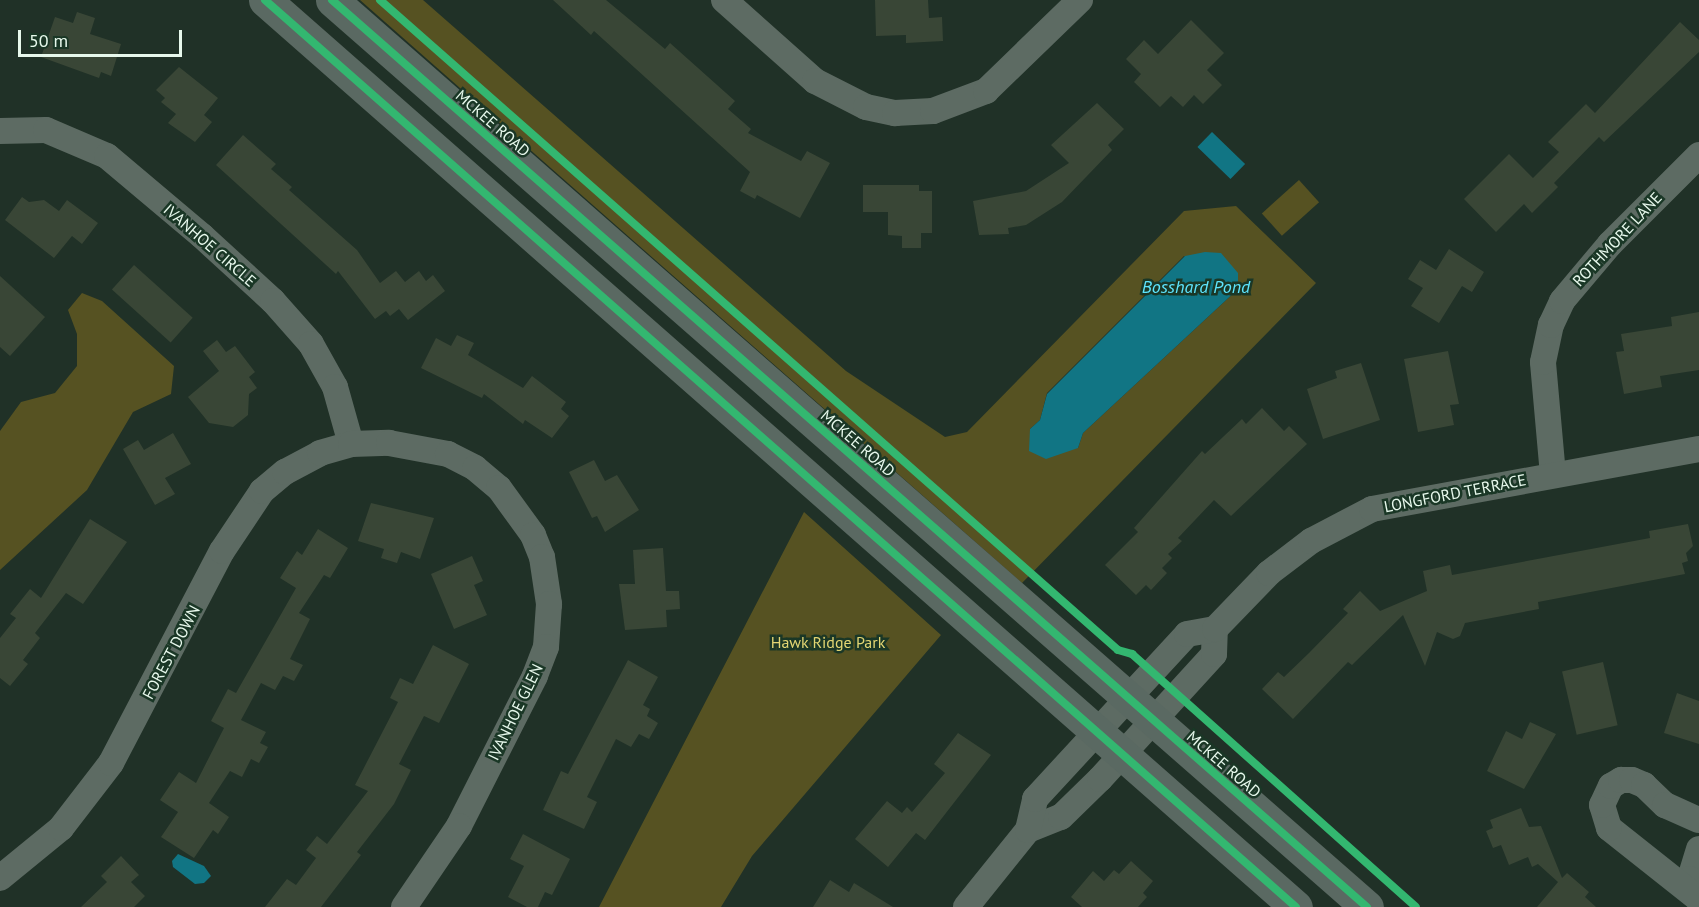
<!DOCTYPE html>
<style>
body{margin:0}
#map{position:relative;width:1699px;height:907px;overflow:hidden;background:#203127;font-family:"PT Sans",sans-serif}
div>[style]{position:absolute}
[style*='--x']{left:calc(var(--x)*1px);top:calc(var(--y)*1px);width:calc(var(--w)*1px);rotate:calc(var(--a)*1deg)}
.green>*{inset:0;background:#565222;transform-origin:0 0}
.water>*{inset:0;background:#117584;transform-origin:0 0}
.building>*{inset:0;background:#394636;transform-origin:0 0}
.minor>*{height:26px;margin:-13px;padding:0 13px;transform-origin:13px;border-radius:13px;background:#5d6b63}
.secondary>*{height:33px;margin:-16.5px;padding:0 16.5px;transform-origin:16.5px;border-radius:16.5px;background:#5a6962}
.cycleway>*{height:8px;margin:-4px;padding:0 4px;transform-origin:4px;border-radius:4px;background:#33b770}
span{translate:-50% -50%;white-space:nowrap;text-align:center;line-height:1.15;-webkit-text-stroke:5px #1a3726;paint-order:stroke}
.street-label{font-size:16px;color:#e7f8ec}
.park-label{font-size:16px;color:#e3d673}
.water-label{font-size:18px;color:#5ee5fe;font-style:italic}
.scale{position:absolute;left:18px;top:30px;width:164px;height:27px;box-sizing:border-box;border:3px solid #e7f8ec;border-top:0;padding-left:8px;font-size:18px;line-height:21px;white-space:nowrap;color:#e7f8ec;-webkit-text-stroke:4px #1a3726;paint-order:stroke}
</style>
<div id="map">
<div class="green">
<div style="clip-path:polygon(evenodd,360px 0,423px 0,846px 371px,945px 437px,967px 432px,1184px 211px,1236px 206px,1316px 283px,1022px 583px,360px 0,1184px 256px,1238px 289px,1083px 433px,1078px 448px,1030px 429px,1040px 420px,1047px 393px,1184px 256px)"></div>
<div style="left:1299px;top:180px;width:30px;height:50px;rotate:48deg"></div>
<div style="clip-path:polygon(82px 293px,102px 301px,174px 366px,171px 394px,133px 412px,87px 490px,0 570px,0 431px,21px 402px,55px 393px,77px 366px,77px 334px,68px 310px)"></div>
<div style="clip-path:polygon(804px 512px,941px 635px,752px 856px,721px 907px,599px 907px)"></div>
</div>
<div class="water">
<div style="left:1212px;top:132px;width:46px;height:21px;rotate:44deg"></div>
<div style="clip-path:polygon(1205px 252px,1221px 253px,1238px 273px,1238px 289px,1083px 433px,1078px 448px,1046px 459px,1029px 451px,1030px 429px,1040px 420px,1047px 394px,1185px 256px)"></div>
<div style="clip-path:polygon(178px 854px,204px 866px,211px 876px,204px 883px,195px 884px,173px 867px,172px 861px)"></div>
</div>
<div class="building">
<div style="clip-path:polygon(553px 0,606px 0,665px 49px,670px 43px,735px 101px,728px 109px,751px 129px,748px 133px,801px 161px,807px 151px,830px 163px,800px 218px,757px 195px,755px 199px,740px 191px,750px 172px,594px 31px,591px 35px)"></div>
<div style="clip-path:polygon(875px 0,928px 0,929px 18px,942px 17px,943px 41px,906px 43px,906px 35px,876px 36px)"></div>
<div style="clip-path:polygon(77px 12px,95px 18px,90px 34px,121px 44px,111px 76px,101px 72px,99px 78px,41px 57px,55px 17px,73px 23px)"></div>
<div style="clip-path:polygon(1191px 20px,1224px 53px,1207px 70px,1222px 85px,1203px 104px,1194px 95px,1183px 107px,1171px 96px,1160px 107px,1134px 82px,1141px 74px,1126px 59px,1144px 40px,1158px 54px)"></div>
<div style="clip-path:polygon(1680px 22px,1699px 40px,1699px 52px,1604px 142px,1599px 137px,1554px 183px,1558px 187px,1532px 213px,1524px 204px,1496px 232px,1464px 199px,1509px 154px,1533px 178px,1559px 152px,1548px 142px,1586px 104px,1595px 113px)"></div>
<div style="clip-path:polygon(179px 67px,218px 98px,204px 115px,212px 122px,195px 142px,168px 123px,176px 114px,161px 102px,165px 98px,156px 90px)"></div>
<div style="clip-path:polygon(1097px 103px,1124px 129px,1108px 145px,1112px 150px,1062px 202px,1026px 225px,1008px 228px,1009px 234px,979px 235px,973px 201px,1026px 191px,1069px 163px,1051px 145px)"></div>
<div style="clip-path:polygon(243px 135px,276px 164px,271px 169px,292px 187px,289px 190px,357px 250px,380px 283px,396px 271px,405px 282px,419px 271px,426px 281px,433px 275px,445px 291px,408px 320px,399px 309px,390px 316px,386px 311px,375px 319px,338px 271px,336px 274px,216px 165px)"></div>
<div style="clip-path:polygon(863px 185px,919px 185px,919px 191px,932px 191px,932px 233px,921px 233px,921px 248px,902px 248px,902px 236px,888px 235px,888px 212px,863px 212px)"></div>
<div style="clip-path:polygon(22px 197px,29px 202px,44px 200px,59px 211px,67px 200px,98px 223px,82px 244px,72px 236px,54px 258px,5px 220px)"></div>
<div style="clip-path:polygon(1449px 249px,1484px 272px,1472px 292px,1462px 286px,1439px 323px,1411px 306px,1423px 288px,1408px 279px,1420px 260px,1436px 270px)"></div>
<div style="left:134px;top:265px;width:79px;height:33px;rotate:42deg"></div>
<div style="clip-path:polygon(0 276px,45px 317px,10px 356px,0 347px)"></div>
<div style="clip-path:polygon(1699px 312px,1699px 370px,1660px 376px,1662px 387px,1624px 394px,1616px 352px,1624px 351px,1621px 334px,1672px 326px,1671px 317px)"></div>
<div style="clip-path:polygon(457px 335px,474px 343px,468px 355px,523px 388px,532px 376px,566px 402px,561px 409px,569px 416px,552px 438px,525px 420px,523px 424px,484px 394px,482px 398px,421px 368px,436px 338px,451px 346px)"></div>
<div style="clip-path:polygon(217px 340px,226px 352px,235px 346px,255px 372px,249px 377px,257px 388px,249px 394px,248px 415px,233px 427px,209px 423px,188px 397px,219px 371px,203px 351px)"></div>
<div style="clip-path:polygon(1448px 351px,1459px 404px,1450px 405px,1454px 425px,1418px 432px,1404px 359px)"></div>
<div style="clip-path:polygon(1361px 363px,1380px 420px,1323px 439px,1307px 389px,1337px 378px,1335px 371px)"></div>
<div style="clip-path:polygon(1262px 408px,1284px 431px,1289px 426px,1307px 444px,1231px 516px,1214px 500px,1178px 538px,1182px 541px,1168px 554px,1172px 558px,1162px 568px,1167px 573px,1151px 590px,1146px 585px,1136px 595px,1105px 565px,1138px 532px,1134px 528px,1202px 451px,1205px 454px,1242px 419px,1246px 424px)"></div>
<div style="clip-path:polygon(173px 433px,191px 464px,165px 478px,175px 494px,155px 505px,123px 449px,138px 440px,144px 450px)"></div>
<div style="clip-path:polygon(594px 460px,605px 481px,617px 475px,639px 510px,605px 532px,597px 516px,592px 518px,569px 472px)"></div>
<div style="clip-path:polygon(371px 503px,434px 518px,420px 559px,401px 552px,397px 563px,381px 558px,384px 549px,358px 541px)"></div>
<div style="clip-path:polygon(90px 519px,127px 542px,83px 604px,66px 593px,35px 633px,40px 638px,23px 660px,28px 664px,10px 686px,0 678px,0 638px,16px 618px,10px 614px,30px 589px,41px 598px)"></div>
<div style="clip-path:polygon(1688px 524px,1693px 546px,1686px 553px,1688px 561px,1682px 563px,1685px 574px,1538px 602px,1539px 609px,1465px 623px,1460px 636px,1453px 639px,1437px 632px,1425px 666px,1403px 615px,1352px 665px,1348px 662px,1293px 719px,1262px 689px,1278px 672px,1284px 677px,1309px 653px,1348px 613px,1343px 609px,1360px 591px,1380px 611px,1427px 591px,1423px 571px,1450px 565px,1452px 575px,1650px 538px,1649px 531px)"></div>
<div style="clip-path:polygon(318px 529px,348px 548px,330px 578px,324px 575px,299px 613px,310px 619px,290px 659px,303px 665px,294px 681px,283px 676px,275px 690px,261px 683px,241px 720px,266px 732px,260px 743px,268px 747px,259px 763px,251px 759px,242px 777px,230px 771px,209px 803px,229px 817px,218px 834px,213px 830px,194px 858px,161px 837px,178px 812px,160px 800px,179px 772px,196px 783px,224px 728px,211px 721px,228px 689px,236px 693px,296px 588px,280px 578px,297px 551px,302px 555px)"></div>
<div style="clip-path:polygon(663px 548px,666px 591px,679px 591px,680px 609px,666px 610px,667px 627px,625px 630px,619px 584px,635px 584px,633px 550px)"></div>
<div style="clip-path:polygon(472px 556px,483px 581px,474px 585px,487px 615px,454px 629px,431px 574px)"></div>
<div style="clip-path:polygon(433px 645px,469px 664px,439px 723px,424px 716px,399px 764px,411px 770px,394px 804px,357px 852px,361px 855px,321px 907px,265px 907px,287px 879px,296px 885px,316px 858px,306px 850px,317px 836px,327px 844px,368px 791px,355px 785px,398px 702px,390px 698px,400px 678px,413px 684px)"></div>
<div style="clip-path:polygon(628px 660px,658px 677px,643px 705px,650px 709px,647px 716px,658px 723px,649px 739px,639px 734px,631px 747px,616px 739px,587px 797px,597px 802px,584px 829px,543px 810px,561px 771px,568px 774px)"></div>
<div style="left:1603px;top:662px;width:65px;height:42px;rotate:77deg"></div>
<div style="clip-path:polygon(1677px 693px,1699px 701px,1699px 744px,1664px 733px)"></div>
<div style="clip-path:polygon(1530px 722px,1556px 734px,1524px 789px,1487px 771px,1506px 731px,1522px 739px)"></div>
<div style="clip-path:polygon(958px 733px,991px 755px,925px 840px,916px 833px,888px 867px,855px 839px,887px 801px,902px 813px,907px 807px,912px 812px,945px 773px,934px 764px)"></div>
<div style="clip-path:polygon(1521px 808px,1529px 827px,1541px 826px,1562px 878px,1567px 873px,1589px 892px,1585px 897px,1596px 907px,1537px 907px,1558px 882px,1538px 864px,1532px 867px,1528px 857px,1509px 865px,1501px 845px,1493px 848px,1486px 831px,1493px 828px,1490px 820px)"></div>
<div style="clip-path:polygon(523px 834px,570px 859px,552px 895px,545px 892px,538px 907px,527px 907px,508px 897px,524px 866px,510px 859px)"></div>
<div style="clip-path:polygon(121px 856px,139px 875px,131px 882px,145px 896px,134px 907px,81px 907px,107px 882px,101px 876px)"></div>
<div style="clip-path:polygon(1131px 861px,1153px 881px,1143px 893px,1147px 897px,1138px 907px,1082px 907px,1071px 897px,1093px 871px,1104px 881px,1114px 870px,1119px 874px)"></div>
<div style="clip-path:polygon(830px 880px,849px 892px,854px 883px,893px 907px,813px 907px)"></div>
</div>
<div class="minor">
<div style="--x:724;--y:0;--w:122;--a:41.7"></div>
<div style="--x:815;--y:81;--w:57;--a:27"></div>
<div style="--x:866;--y:107;--w:30;--a:12"></div>
<div style="--x:895;--y:113;--w:38;--a:-3"></div>
<div style="--x:933;--y:111;--w:57;--a:-20.7"></div>
<div style="--x:986;--y:91;--w:131;--a:-44.1"></div>
<div style="--x:0;--y:131;--w:46;--a:-1.2"></div>
<div style="--x:46;--y:130;--w:66;--a:23.1"></div>
<div style="--x:107;--y:156;--w:124;--a:40.1"></div>
<div style="--x:202;--y:236;--w:96;--a:42.5"></div>
<div style="--x:273;--y:301;--w:57;--a:48.5"></div>
<div style="--x:311;--y:344;--w:49;--a:60.8"></div>
<div style="--x:335;--y:387;--w:59;--a:74.3"></div>
<div style="--x:1553;--y:475;--w:113;--a:-95.1"></div>
<div style="--x:1543;--y:362;--w:38;--a:-78"></div>
<div style="--x:1551;--y:325;--w:26;--a:-65"></div>
<div style="--x:1562;--y:301;--w:75;--a:-49.9"></div>
<div style="--x:1610;--y:244;--w:126;--a:-45"></div>
<div style="--x:1028;--y:830;--w:35;--a:-22"></div>
<div style="--x:1061;--y:817;--w:54;--a:-44.3"></div>
<div style="--x:1100;--y:779;--w:169;--a:-47.6"></div>
<div style="--x:1214;--y:654;--w:25;--a:-88"></div>
<div style="--x:1699;--y:849;--w:31;--a:107"></div>
<div style="--x:1690;--y:879;--w:23;--a:67"></div>
<div style="--x:0;--y:878;--w:79;--a:-39.3"></div>
<div style="--x:61;--y:828;--w:82;--a:-52.4"></div>
<div style="--x:111;--y:763;--w:239;--a:-62.4"></div>
<div style="--x:222;--y:551;--w:72;--a:-56.3"></div>
<div style="--x:262;--y:491;--w:30;--a:-40"></div>
<div style="--x:285;--y:472;--w:40;--a:-28"></div>
<div style="--x:320;--y:453;--w:32;--a:-16"></div>
<div style="--x:351;--y:444;--w:38;--a:-2"></div>
<div style="--x:389;--y:443;--w:60;--a:10.6"></div>
<div style="--x:448;--y:454;--w:30;--a:27"></div>
<div style="--x:475;--y:468;--w:31;--a:40"></div>
<div style="--x:499;--y:488;--w:58;--a:54.1"></div>
<div style="--x:533;--y:535;--w:24;--a:68"></div>
<div style="--x:542;--y:557;--w:48;--a:81.5"></div>
<div style="--x:549;--y:604;--w:43;--a:94"></div>
<div style="--x:546;--y:647;--w:31;--a:111"></div>
<div style="--x:535;--y:676;--w:168;--a:116.9"></div>
<div style="--x:459;--y:826;--w:98;--a:124.2"></div>
<div style="--x:1696;--y:897;--w:111;--a:-141.6"></div>
<div style="--x:1609;--y:828;--w:24;--a:-107"></div>
<div style="--x:1602;--y:805;--w:21;--a:-65"></div>
<div style="--x:1611;--y:786;--w:12;--a:-31"></div>
<div style="--x:1621;--y:780;--w:11;--a:0"></div>
<div style="--x:1632;--y:780;--w:13;--a:23"></div>
<div style="--x:1644;--y:785;--w:29;--a:44"></div>
<div style="--x:1665;--y:805;--w:37;--a:24"></div>
<div style="--x:966;--y:907;--w:99;--a:-51.2"></div>
<div style="--x:1028;--y:830;--w:32;--a:-77"></div>
<div style="--x:1035;--y:799;--w:224;--a:-47.3"></div>
<div style="--x:1187;--y:634;--w:28;--a:-10"></div>
<div style="--x:1215;--y:629;--w:78;--a:-46"></div>
<div style="--x:1269;--y:573;--w:53;--a:-37.3"></div>
<div style="--x:1311;--y:541;--w:69;--a:-27.7"></div>
<div style="--x:1372;--y:509;--w:332;--a:-10.4"></div>
</div>
<div class="secondary">
<div style="--x:265;--y:0;--w:1373;--a:41.34"></div>
<div style="--x:332;--y:0;--w:1376;--a:41.23"></div>
</div>
<div class="cycleway">
<div style="--x:265;--y:0;--w:1373;--a:41.34"></div>
<div style="--x:332;--y:0;--w:1376;--a:41.23"></div>
<div style="--x:380;--y:0;--w:983;--a:41.37"></div>
<div style="--x:1118;--y:650;--w:15;--a:16"></div>
<div style="--x:1132;--y:654;--w:380;--a:41.7"></div>
</div>
<div class="street-label">
<span style="left:493px;top:123px;rotate:41deg">MCKEE ROAD</span>
<span style="left:1617px;top:239px;rotate:-47deg">ROTHMORE LANE</span>
<span style="left:210px;top:245px;rotate:41deg">IVANHOE CIRCLE</span>
<span style="left:858px;top:443px;rotate:41deg">MCKEE ROAD</span>
<span style="left:1455px;top:493px;rotate:-11deg">LONGFORD TERRACE</span>
<span style="left:171px;top:652px;rotate:-62deg">FOREST DOWN</span>
<span style="left:515px;top:712px;rotate:-64deg">IVANHOE GLEN</span>
<span style="left:1224px;top:764px;rotate:41deg">MCKEE ROAD</span>
</div>
<div class="park-label">
<span style="left:828px;top:642px">Hawk Ridge Park</span>
</div>
<div class="water-label">
<span style="left:1196px;top:287px">Bosshard Pond</span>
</div>
<div class="scale">50 m</div>
</div>
